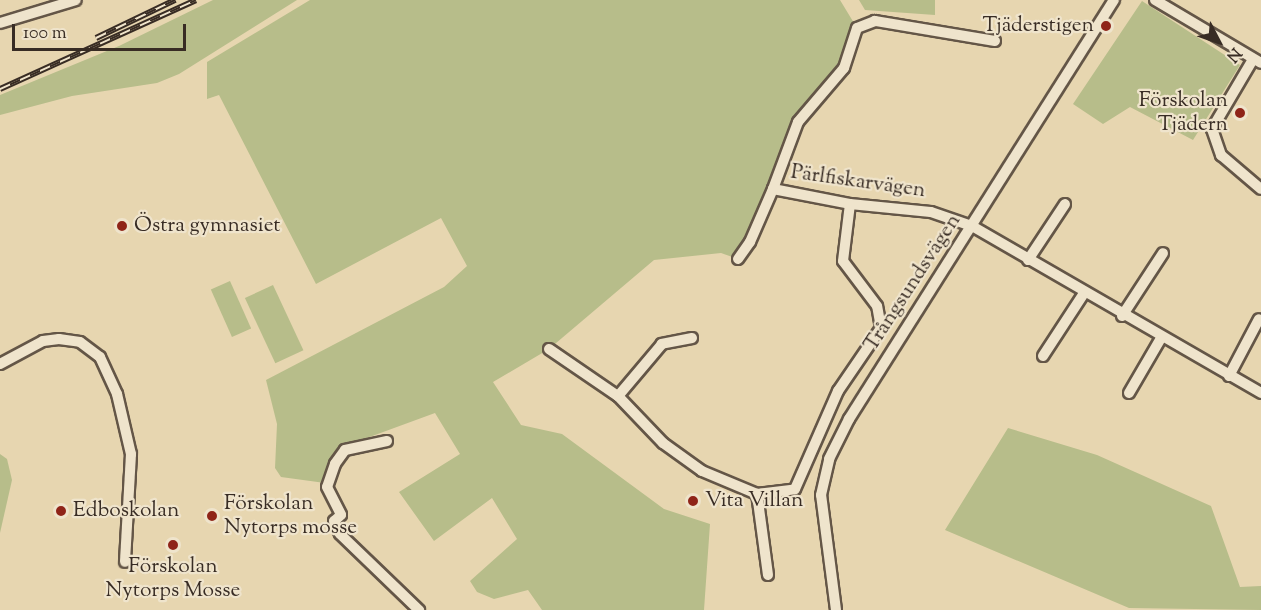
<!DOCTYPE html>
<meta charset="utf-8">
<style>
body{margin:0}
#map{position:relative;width:1261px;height:610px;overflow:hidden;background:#e7d6b0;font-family:"Sorts Mill Goudy",serif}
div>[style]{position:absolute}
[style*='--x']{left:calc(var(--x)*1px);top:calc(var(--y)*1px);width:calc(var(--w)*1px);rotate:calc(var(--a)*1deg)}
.green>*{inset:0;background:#b7bd8a;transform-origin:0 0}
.roads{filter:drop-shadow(2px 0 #645647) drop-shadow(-2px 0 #645647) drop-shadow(0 2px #645647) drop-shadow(0 -2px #645647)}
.street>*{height:10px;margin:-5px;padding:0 5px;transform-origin:5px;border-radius:5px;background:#efe4cc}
.rail>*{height:6px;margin-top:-3px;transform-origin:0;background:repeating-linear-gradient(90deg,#efe4cc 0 11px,#382c24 0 22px);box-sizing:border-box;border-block:2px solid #382c24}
.dots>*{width:16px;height:16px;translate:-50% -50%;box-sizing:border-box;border:3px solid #efe4cc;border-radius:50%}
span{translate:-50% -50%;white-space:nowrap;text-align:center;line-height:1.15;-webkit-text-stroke:4.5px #efe4cc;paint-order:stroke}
.poi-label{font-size:21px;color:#382c24}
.right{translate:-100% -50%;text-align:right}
.left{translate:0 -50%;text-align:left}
.street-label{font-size:21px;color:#382c24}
.north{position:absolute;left:1189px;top:12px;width:60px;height:60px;-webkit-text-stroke:4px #efe4cc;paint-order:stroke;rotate:131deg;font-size:16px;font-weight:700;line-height:24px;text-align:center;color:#382c24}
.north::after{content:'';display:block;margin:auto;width:21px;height:27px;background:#382c24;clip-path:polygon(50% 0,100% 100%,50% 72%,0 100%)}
.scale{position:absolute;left:12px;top:24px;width:174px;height:27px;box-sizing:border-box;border:3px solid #382c24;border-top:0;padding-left:8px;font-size:18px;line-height:21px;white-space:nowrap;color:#382c24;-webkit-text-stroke:4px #efe4cc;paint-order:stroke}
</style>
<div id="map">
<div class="green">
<div style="clip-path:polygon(213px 0,297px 0,179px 74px,157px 83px,72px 96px,0 115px,0 95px,119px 46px)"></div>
<div style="clip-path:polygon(310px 0,840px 0,857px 28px,844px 68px,805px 112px,738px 259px,721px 253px,654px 260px,549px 349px,493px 382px,521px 425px,562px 434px,664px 509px,710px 524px,704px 610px,542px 610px,528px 590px,494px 599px,477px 592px,470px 581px,517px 539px,492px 498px,434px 541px,399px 492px,460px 454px,435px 413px,345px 446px,325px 483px,281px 477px,275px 468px,277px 424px,266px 380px,444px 287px,467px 266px,441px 218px,316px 284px,219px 95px,207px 99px,207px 62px)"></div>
<div style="clip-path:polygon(859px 0,935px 0,935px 15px,865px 10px)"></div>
<div style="clip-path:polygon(1142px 1px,1240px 65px,1193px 140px,1130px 107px,1103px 124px,1073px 104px)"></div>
<div style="left:230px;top:281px;width:52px;height:21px;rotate:66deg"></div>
<div style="left:273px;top:285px;width:72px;height:31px;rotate:65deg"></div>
<div style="clip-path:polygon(1008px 428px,1097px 455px,1211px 506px,1240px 587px,1261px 586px,1261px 610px,1129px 608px,945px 530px)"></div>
<div style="clip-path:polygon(0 454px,7px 459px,12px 480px,0 533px)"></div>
</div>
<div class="roads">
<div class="street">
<div style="--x:1155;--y:0;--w:123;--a:30.7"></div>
<div style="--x:0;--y:23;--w:79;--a:-16.8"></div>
<div style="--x:995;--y:41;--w:122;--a:-170.5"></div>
<div style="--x:875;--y:21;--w:19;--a:159"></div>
<div style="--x:857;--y:28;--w:42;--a:108"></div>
<div style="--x:844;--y:68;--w:71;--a:130.4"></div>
<div style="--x:798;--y:122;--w:72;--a:110.5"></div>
<div style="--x:773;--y:189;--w:78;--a:11"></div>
<div style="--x:850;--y:204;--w:81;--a:5.6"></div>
<div style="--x:931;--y:212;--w:43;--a:18.9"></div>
<div style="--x:972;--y:226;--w:334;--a:30"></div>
<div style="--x:1252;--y:61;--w:79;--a:120.5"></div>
<div style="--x:1212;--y:129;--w:28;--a:71"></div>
<div style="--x:1221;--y:155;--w:52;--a:40.4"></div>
<div style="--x:738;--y:259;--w:21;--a:-55"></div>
<div style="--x:750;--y:242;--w:58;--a:-66.5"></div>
<div style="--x:1028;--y:260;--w:67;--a:-56.5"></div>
<div style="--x:1122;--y:316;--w:75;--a:-56.9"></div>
<div style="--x:692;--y:338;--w:31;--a:169"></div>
<div style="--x:662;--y:344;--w:68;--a:130.2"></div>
<div style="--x:618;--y:396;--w:65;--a:46.2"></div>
<div style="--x:663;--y:443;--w:48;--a:35.7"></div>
<div style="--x:702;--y:471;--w:60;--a:22.7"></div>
<div style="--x:549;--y:349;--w:83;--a:34.3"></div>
<div style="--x:1043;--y:356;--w:75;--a:-56.9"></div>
<div style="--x:0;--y:364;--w:49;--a:-28.1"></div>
<div style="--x:43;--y:341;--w:16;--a:-7"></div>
<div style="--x:59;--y:339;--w:21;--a:8"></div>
<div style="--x:80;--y:342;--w:25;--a:37"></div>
<div style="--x:100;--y:357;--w:41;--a:65.3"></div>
<div style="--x:117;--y:394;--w:62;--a:76.9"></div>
<div style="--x:131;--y:454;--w:108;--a:93.2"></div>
<div style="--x:1229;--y:376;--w:64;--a:-62.2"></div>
<div style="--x:1129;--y:393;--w:64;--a:-59.8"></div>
<div style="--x:387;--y:441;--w:43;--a:167.9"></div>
<div style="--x:345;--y:450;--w:17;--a:126"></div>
<div style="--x:335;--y:464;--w:24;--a:109"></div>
<div style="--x:327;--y:487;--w:31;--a:63"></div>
<div style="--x:341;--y:515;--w:9;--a:139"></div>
<div style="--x:334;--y:521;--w:14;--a:65"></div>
<div style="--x:340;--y:534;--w:110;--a:43.9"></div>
<div style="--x:768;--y:575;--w:82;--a:-97.7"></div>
<div style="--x:757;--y:494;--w:38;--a:-7"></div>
<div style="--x:795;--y:489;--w:107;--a:-66.3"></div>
<div style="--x:838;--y:391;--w:76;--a:-55.7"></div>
<div style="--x:881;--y:328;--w:22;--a:-100"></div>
<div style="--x:877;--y:306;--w:56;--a:-127.1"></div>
<div style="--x:843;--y:261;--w:57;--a:-83"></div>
<div style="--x:836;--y:610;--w:116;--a:-97.4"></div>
<div style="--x:821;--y:495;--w:37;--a:-77"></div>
<div style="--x:829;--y:459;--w:45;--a:-63.4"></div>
<div style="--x:849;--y:419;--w:496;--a:-57.7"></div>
</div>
</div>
<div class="rail">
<div style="--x:96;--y:38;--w:88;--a:-25.7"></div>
<div style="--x:0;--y:89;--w:215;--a:-24.4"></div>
</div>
<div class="dots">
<div style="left:1106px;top:26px;background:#8f2418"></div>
<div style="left:1240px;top:113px;background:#8f2418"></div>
<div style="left:122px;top:226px;background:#8f2418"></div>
<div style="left:693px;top:501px;background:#8f2418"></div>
<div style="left:61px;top:511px;background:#8f2418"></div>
<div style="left:212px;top:516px;background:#8f2418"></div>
<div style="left:173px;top:545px;background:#8f2418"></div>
</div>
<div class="poi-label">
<span class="right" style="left:1094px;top:26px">Tjäderstigen</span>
<span class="right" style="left:1228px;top:113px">Förskolan<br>Tjädern</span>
<span class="left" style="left:134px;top:226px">Östra gymnasiet</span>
<span class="left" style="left:705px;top:501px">Vita Villan</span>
<span class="left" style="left:224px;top:516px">Förskolan<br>Nytorps mosse</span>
<span class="left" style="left:73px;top:511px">Edboskolan</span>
<span style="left:173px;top:579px">Förskolan<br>Nytorps Mosse</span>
</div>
<div class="street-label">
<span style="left:858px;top:182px;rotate:8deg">Pärlfiskarvägen</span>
<span style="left:913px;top:283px;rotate:-57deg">Trångsundsvägen</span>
</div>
<div class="north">N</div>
<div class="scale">100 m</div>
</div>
